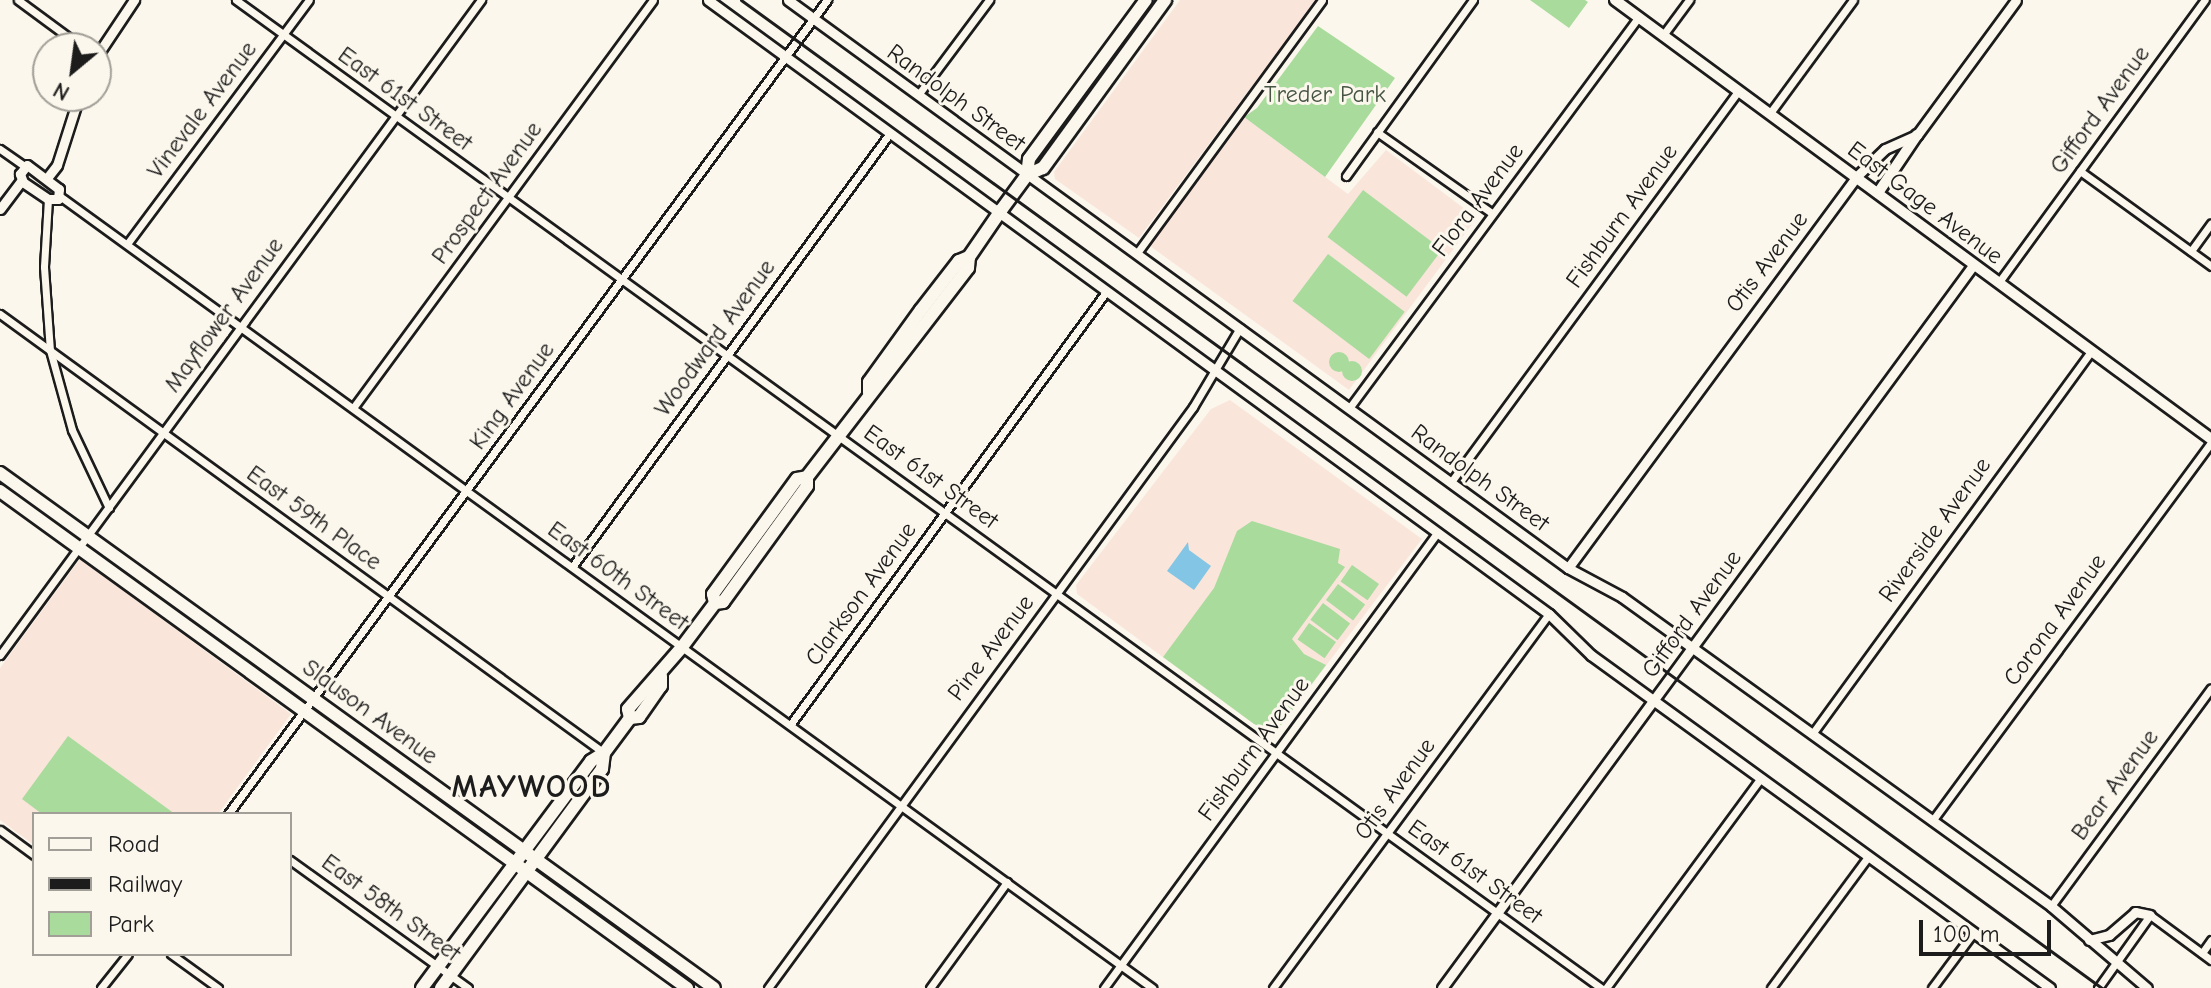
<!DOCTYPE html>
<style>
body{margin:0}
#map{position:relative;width:2211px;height:988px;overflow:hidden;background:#fbf7ec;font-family:"Comic Neue",sans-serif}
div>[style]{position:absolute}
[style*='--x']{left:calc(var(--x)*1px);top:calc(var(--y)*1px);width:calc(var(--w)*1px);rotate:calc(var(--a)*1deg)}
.built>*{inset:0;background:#fae5db}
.green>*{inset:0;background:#a9db9d;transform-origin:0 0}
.round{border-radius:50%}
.water>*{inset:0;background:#83c5e4}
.roads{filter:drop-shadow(2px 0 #1c1c1c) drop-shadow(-2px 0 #1c1c1c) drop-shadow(0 2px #1c1c1c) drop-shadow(0 -2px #1c1c1c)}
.minor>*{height:7px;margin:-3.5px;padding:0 3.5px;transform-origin:3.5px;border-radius:3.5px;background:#fbf7ec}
.tertiary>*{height:9px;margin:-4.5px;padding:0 4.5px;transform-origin:4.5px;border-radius:4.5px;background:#fbf7ec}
.secondary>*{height:10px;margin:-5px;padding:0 5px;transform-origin:5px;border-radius:5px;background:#fbf7ec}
.primary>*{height:12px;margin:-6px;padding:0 6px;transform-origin:6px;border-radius:6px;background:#fbf7ec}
.rail>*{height:3px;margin:-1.5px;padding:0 1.5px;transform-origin:1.5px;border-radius:1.5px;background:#1c1c1c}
span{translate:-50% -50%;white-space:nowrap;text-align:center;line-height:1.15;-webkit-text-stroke:6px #fbf7ec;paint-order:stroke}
.park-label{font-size:24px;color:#465543}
.street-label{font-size:24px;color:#1c1c1c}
.district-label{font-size:32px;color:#1c1c1c;font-weight:700;letter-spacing:2px}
.legend{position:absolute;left:32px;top:812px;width:260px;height:144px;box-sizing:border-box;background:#fbf7ec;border:2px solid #a29f99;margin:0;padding:10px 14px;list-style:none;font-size:24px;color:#1c1c1c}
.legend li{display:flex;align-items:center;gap:16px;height:40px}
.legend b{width:40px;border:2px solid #a29f99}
.north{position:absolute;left:32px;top:32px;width:80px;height:80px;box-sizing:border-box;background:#fbf7ec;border:2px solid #a29f99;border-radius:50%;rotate:209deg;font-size:22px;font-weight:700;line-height:32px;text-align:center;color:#1c1c1c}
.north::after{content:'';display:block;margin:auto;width:28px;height:36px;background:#1c1c1c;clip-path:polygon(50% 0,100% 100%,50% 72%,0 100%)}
.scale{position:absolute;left:1919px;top:920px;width:132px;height:36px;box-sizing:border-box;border:4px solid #1c1c1c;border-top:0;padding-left:10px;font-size:24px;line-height:28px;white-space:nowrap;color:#1c1c1c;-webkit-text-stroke:6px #fbf7ec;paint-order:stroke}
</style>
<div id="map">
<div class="built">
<div style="clip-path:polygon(1180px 0,1316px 0,1139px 238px,1055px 179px,1054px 172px)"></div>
<div style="clip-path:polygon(1244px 117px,1348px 194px,1386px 150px,1473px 215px,1475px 220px,1349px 390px,1150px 246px)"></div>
<div style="clip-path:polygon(1230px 400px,1422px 539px,1275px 733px,1269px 735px,1077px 594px,1076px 585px,1211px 409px)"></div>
<div style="clip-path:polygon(80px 559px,291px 714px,218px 814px,34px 814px,34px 845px,0 820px,0 668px)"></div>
</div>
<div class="green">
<div style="clip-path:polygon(1530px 0,1585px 0,1588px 2px,1569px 28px)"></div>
<div style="clip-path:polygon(1318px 26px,1395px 78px,1325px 177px,1244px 117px,1257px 108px)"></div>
<div style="left:1363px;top:190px;width:99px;height:59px;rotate:37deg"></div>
<div style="left:1328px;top:254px;width:96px;height:59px;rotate:37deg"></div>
<div class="round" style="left:1329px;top:352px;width:20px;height:20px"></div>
<div class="round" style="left:1342px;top:361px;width:20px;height:20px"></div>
<div style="clip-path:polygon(1252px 521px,1340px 549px,1338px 563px,1345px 567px,1292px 639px,1304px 654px,1326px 665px,1275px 733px,1269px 735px,1163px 657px,1214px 588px,1237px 531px)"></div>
<div style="left:1352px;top:565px;width:33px;height:20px;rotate:35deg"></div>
<div style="left:1338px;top:584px;width:34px;height:20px;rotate:37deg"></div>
<div style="left:1323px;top:603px;width:34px;height:21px;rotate:37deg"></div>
<div style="left:1309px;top:623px;width:33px;height:20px;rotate:35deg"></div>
<div style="clip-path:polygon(68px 736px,175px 814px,42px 814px,22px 799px)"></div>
</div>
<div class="water">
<div style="clip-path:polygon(1188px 542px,1189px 550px,1211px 566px,1194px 590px,1167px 571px)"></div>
</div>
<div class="roads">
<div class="minor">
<div style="--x:18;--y:0;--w:81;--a:36.4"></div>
<div style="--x:236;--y:0;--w:1685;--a:35.9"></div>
<div style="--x:1663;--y:35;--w:44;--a:-53.4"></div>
<div style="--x:918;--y:95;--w:119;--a:-53.2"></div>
<div style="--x:1770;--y:113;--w:140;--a:-53.7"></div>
<div style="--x:1377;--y:132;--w:141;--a:35.2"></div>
<div style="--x:0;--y:149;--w:29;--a:35"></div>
<div style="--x:2080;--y:171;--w:162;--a:35.9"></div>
<div style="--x:1346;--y:176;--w:217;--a:-54.2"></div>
<div style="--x:61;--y:197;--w:1348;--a:35.94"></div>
<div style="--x:48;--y:199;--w:68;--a:93.4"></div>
<div style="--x:44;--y:267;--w:83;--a:85.9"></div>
<div style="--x:50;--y:350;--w:83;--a:74.6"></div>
<div style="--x:72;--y:430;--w:86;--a:64.6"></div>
<div style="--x:127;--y:244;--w:304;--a:-53.3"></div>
<div style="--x:2191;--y:251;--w:34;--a:-54"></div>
<div style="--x:1137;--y:253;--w:313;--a:-53.8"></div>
<div style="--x:1999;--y:282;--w:349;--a:-53.9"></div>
<div style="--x:0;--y:314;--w:747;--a:36.01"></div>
<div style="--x:1350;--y:407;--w:485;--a:-53.5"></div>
<div style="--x:353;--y:408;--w:506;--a:-53.67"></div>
<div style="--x:1451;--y:482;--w:486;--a:-53.7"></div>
<div style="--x:572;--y:567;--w:538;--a:-53.77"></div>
<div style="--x:0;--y:655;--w:813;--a:-53.71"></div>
<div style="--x:790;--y:725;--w:536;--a:-53.88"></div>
<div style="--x:1812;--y:734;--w:474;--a:-53.9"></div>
<div style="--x:228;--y:814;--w:1011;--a:-53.65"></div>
<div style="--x:1932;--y:821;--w:471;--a:-53.6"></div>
<div style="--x:0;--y:830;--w:42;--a:36.3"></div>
<div style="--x:290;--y:860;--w:219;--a:35.7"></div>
<div style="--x:2051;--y:906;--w:270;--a:-53.7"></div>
<div style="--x:2202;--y:953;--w:16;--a:-55"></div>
<div style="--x:171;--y:954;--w:58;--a:35.9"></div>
<div style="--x:101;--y:988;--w:43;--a:-51.5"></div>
<div style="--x:768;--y:988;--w:720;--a:-53.81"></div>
<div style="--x:1193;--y:407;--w:92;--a:-59.3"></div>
<div style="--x:930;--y:988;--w:131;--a:-54"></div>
<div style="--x:1104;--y:988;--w:564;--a:-53.8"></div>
<div style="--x:1273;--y:988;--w:465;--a:-53.6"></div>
<div style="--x:1606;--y:988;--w:261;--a:-53.6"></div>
<div style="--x:1771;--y:988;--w:163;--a:-53.5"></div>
<div style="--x:1932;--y:988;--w:69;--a:-53.3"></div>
<div style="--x:2098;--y:988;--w:90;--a:-54.5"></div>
<div style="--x:2150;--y:915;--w:76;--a:36.4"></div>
</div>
<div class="tertiary">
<div style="--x:708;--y:0;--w:1041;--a:36.13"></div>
<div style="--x:1549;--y:614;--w:59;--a:44.3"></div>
<div style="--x:1591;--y:655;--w:567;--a:35.96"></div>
<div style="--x:788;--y:0;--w:965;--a:36.06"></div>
<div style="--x:1568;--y:568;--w:61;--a:28.2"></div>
<div style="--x:1622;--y:597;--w:529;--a:35.76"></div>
<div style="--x:2051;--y:906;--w:126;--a:40.5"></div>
<div style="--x:96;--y:57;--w:69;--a:-56.3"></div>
<div style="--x:27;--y:165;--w:40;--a:37"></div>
<div style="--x:59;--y:189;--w:10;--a:96"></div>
<div style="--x:58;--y:199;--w:10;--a:180"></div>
<div style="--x:48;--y:199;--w:30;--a:-146"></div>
<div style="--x:23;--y:182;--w:9;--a:-111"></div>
<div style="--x:20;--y:174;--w:11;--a:-52"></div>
<div style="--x:47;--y:178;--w:16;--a:-52"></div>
<div style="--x:57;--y:165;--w:72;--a:-72.3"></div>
<div style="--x:0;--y:209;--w:36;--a:-53"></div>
<div style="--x:1568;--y:568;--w:486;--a:-53.6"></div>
<div style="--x:1856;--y:177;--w:40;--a:-44"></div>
<div style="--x:1885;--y:149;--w:35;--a:-24"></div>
<div style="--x:1917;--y:135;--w:167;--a:-53.7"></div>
<div style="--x:2089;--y:940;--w:21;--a:-14"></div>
<div style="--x:2109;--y:935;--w:35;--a:-41"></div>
<div style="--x:2135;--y:912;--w:15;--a:11"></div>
<div style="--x:1442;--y:988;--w:898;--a:-53.69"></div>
</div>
<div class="secondary">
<div style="--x:1615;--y:0;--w:740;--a:36.37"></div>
<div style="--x:1878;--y:193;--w:70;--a:-56.1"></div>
</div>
<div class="primary">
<div style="--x:1027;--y:175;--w:16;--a:-83"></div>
<div style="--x:1029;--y:159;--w:197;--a:-53.7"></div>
<div style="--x:869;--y:393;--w:11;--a:-90"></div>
<div style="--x:869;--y:382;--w:89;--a:-54.2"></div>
<div style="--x:921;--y:310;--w:62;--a:-52.2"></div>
<div style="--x:959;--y:261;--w:11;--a:-22"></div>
<div style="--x:0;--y:473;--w:880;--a:35.8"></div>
<div style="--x:0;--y:491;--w:848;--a:35.88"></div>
<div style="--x:715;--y:603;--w:8;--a:-7"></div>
<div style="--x:723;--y:602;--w:143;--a:-54.1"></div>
<div style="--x:807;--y:486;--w:9;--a:-90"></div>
<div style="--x:807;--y:477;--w:264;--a:-52.4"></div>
<div style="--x:968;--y:268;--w:11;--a:-85"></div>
<div style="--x:969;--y:257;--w:58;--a:-55.5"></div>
<div style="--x:1002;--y:209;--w:42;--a:-53.7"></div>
<div style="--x:1027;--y:175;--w:17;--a:-24"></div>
<div style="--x:1043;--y:168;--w:208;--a:-54"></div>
<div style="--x:630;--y:718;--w:9;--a:-103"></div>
<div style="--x:628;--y:709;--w:82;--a:-48.9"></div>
<div style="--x:682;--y:647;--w:55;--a:-53.1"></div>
<div style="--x:715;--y:603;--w:9;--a:-103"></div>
<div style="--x:713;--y:594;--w:142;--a:-53.9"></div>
<div style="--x:797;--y:479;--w:10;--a:-11"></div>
<div style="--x:422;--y:988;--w:283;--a:-53.3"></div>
<div style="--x:591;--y:761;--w:15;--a:-32"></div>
<div style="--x:604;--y:753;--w:44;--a:-53.4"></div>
<div style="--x:630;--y:718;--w:9;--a:-6"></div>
<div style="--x:639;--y:717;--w:38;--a:-55"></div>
<div style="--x:661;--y:686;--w:10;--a:-90"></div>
<div style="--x:441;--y:988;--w:272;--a:-53.7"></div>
<div style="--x:602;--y:769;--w:16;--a:-83"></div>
</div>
</div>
<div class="rail">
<div style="--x:741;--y:0;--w:1682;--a:35.98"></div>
</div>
<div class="park-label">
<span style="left:1325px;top:95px">Treder Park</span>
</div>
<div class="street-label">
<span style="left:956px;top:98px;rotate:36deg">Randolph Street</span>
<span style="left:405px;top:99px;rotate:36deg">East 61st Street</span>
<span style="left:202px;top:110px;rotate:-53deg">Vinevale Avenue</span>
<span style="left:2100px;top:110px;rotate:-54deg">Gifford Avenue</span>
<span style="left:487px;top:193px;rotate:-54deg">Prospect Avenue</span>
<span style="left:1478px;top:200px;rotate:-53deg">Flora Avenue</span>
<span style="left:1925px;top:203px;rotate:37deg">East Gage Avenue</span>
<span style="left:1622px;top:216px;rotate:-54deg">Fishburn Avenue</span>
<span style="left:1767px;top:262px;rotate:-53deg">Otis Avenue</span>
<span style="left:224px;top:315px;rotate:-54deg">Mayflower Avenue</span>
<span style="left:715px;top:338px;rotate:-54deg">Woodward Avenue</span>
<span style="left:512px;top:396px;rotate:-54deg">King Avenue</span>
<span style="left:931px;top:477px;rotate:36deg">East 61st Street</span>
<span style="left:1480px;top:478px;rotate:36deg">Randolph Street</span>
<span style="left:314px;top:518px;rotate:36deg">East 59th Place</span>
<span style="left:1935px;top:530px;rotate:-54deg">Riverside Avenue</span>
<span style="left:618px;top:576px;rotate:36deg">East 60th Street</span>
<span style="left:861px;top:594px;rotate:-54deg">Clarkson Avenue</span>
<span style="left:1692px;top:614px;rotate:-54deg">Gifford Avenue</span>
<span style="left:2055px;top:620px;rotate:-54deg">Corona Avenue</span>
<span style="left:991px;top:648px;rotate:-53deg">Pine Avenue</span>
<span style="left:370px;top:712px;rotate:36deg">Slauson Avenue</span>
<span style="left:1254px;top:749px;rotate:-54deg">Fishburn Avenue</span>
<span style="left:2115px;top:785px;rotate:-54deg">Bear Avenue</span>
<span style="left:1395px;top:789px;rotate:-54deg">Otis Avenue</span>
<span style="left:1475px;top:872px;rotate:36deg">East 61st Street</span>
<span style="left:391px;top:908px;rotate:36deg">East 58th Street</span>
</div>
<div class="district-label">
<span style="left:532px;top:787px">MAYWOOD</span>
</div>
<ul class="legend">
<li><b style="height:10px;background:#fbf7ec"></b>Road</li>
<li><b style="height:10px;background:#1c1c1c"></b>Railway</li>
<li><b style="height:22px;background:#a9db9d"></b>Park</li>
</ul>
<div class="north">N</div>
<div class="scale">100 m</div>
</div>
